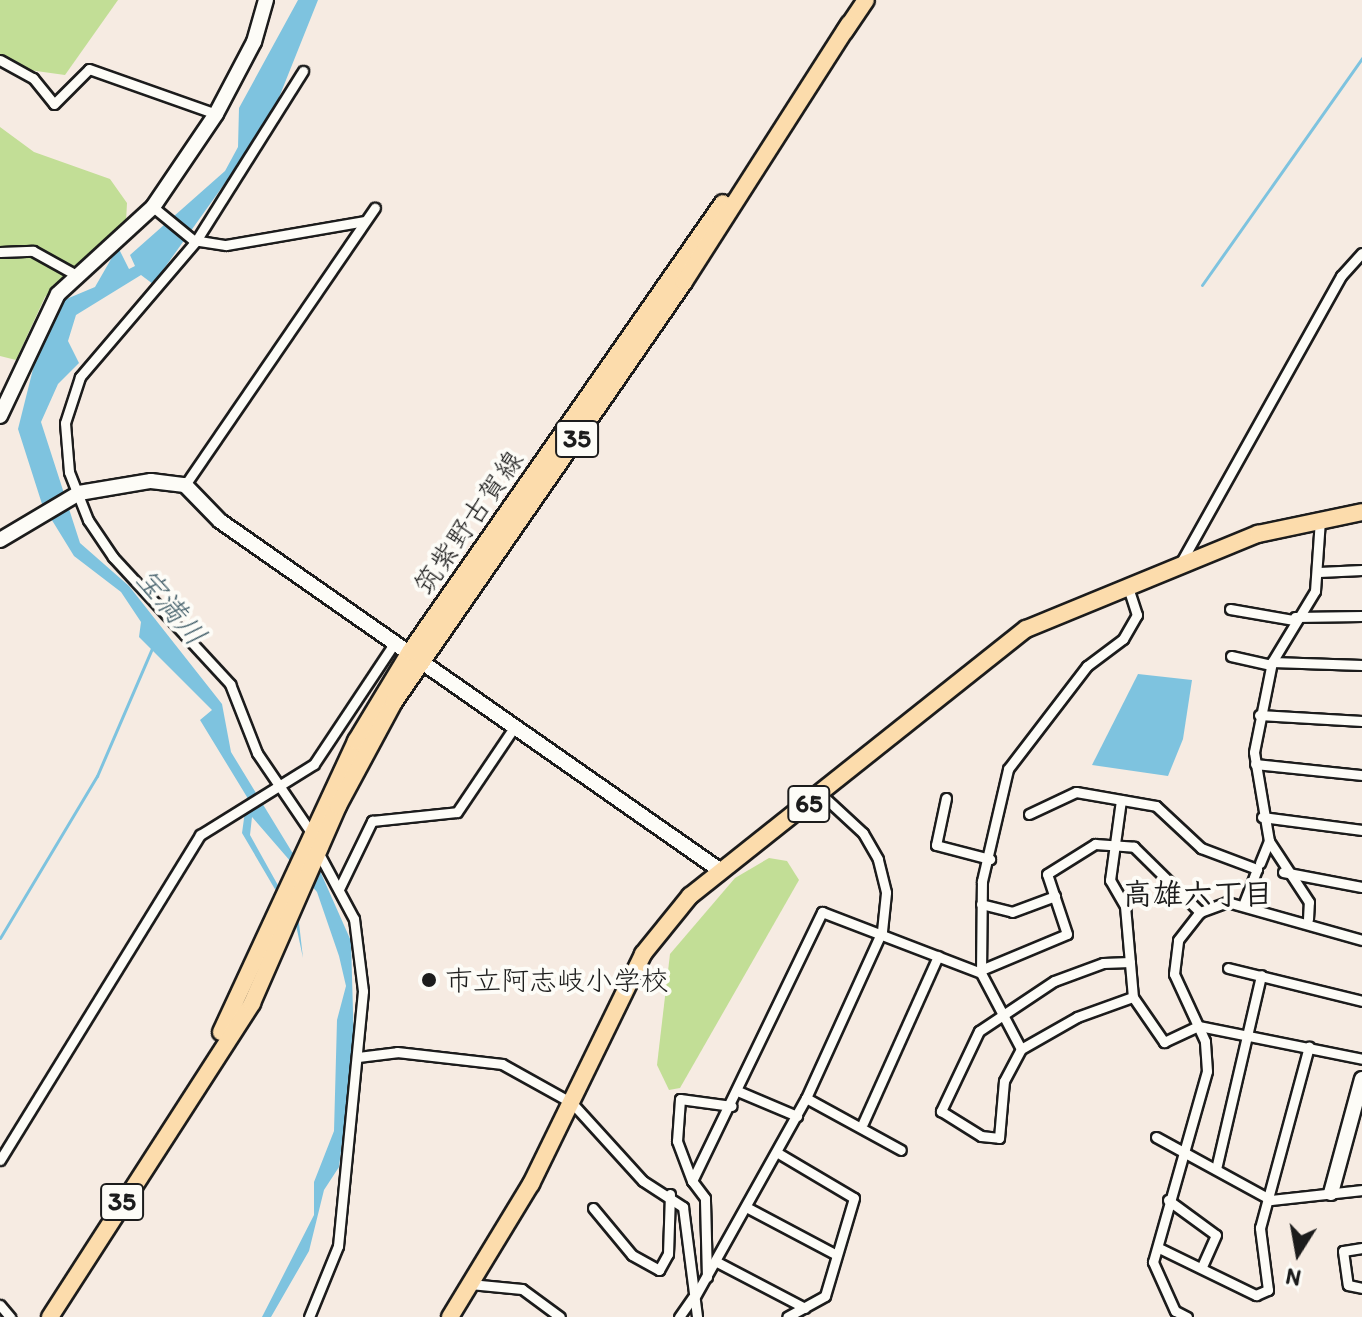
<!DOCTYPE html>
<meta charset="utf-8">
<style>
body{margin:0}
#map{position:relative;width:1362px;height:1317px;overflow:hidden;background:#f6ebe2;font-family:Itim,"Klee One",sans-serif}
div>[style]{position:absolute}
[style*='--x']{left:calc(var(--x)*1px);top:calc(var(--y)*1px);width:calc(var(--w)*1px);rotate:calc(var(--a)*1deg)}
.green>*{inset:0;background:#c2de96}
.water>*{inset:0;background:#7ec3df}
.stream>*{height:3px;margin:-1.5px;padding:0 1.5px;transform-origin:1.5px;border-radius:1.5px;background:#7ec3df}
.roads{filter:drop-shadow(2px 0 #1c1c1c) drop-shadow(-2px 0 #1c1c1c) drop-shadow(0 2px #1c1c1c) drop-shadow(0 -2px #1c1c1c)}
.street>*{height:9px;margin:-4.5px;padding:0 4.5px;transform-origin:4.5px;border-radius:4.5px;background:#fdfcf7}
.secondary>*{height:14px;margin:-7px;padding:0 7px;transform-origin:7px;border-radius:7px;background:#fdfcf7}
.primary>*{height:16px;margin:-8px;padding:0 8px;transform-origin:8px;border-radius:8px;background:#fcdcac}
.dots>*{width:22px;height:22px;translate:-50% -50%;box-sizing:border-box;border:4px solid #fdfcf7;border-radius:50%}
span{translate:-50% -50%;white-space:nowrap;text-align:center;line-height:1.15;-webkit-text-stroke:8px #fdfcf7;paint-order:stroke}
.shield-label span{padding:2px 6px;background:#fdfcf7;border:2px solid;border-radius:6px;-webkit-text-stroke-width:0}
.shield-label{font-size:26px;color:#1c1c1c;font-weight:700}
.street-label{font-size:28px;color:#1c1c1c}
.poi-label{font-size:28px;color:#1c1c1c}
.left{translate:0 -50%;text-align:left}
.water-label{font-size:30px;color:#435f6a;font-style:italic}
.neighbourhood-label{font-size:30px;color:#1c1c1c;font-weight:700}
.north{position:absolute;left:1258px;top:1213px;width:80px;height:80px;-webkit-text-stroke:6px #fdfcf7;paint-order:stroke;rotate:191deg;font-size:22px;font-weight:700;line-height:32px;text-align:center;color:#1c1c1c}
.north::after{content:'';display:block;margin:auto;width:28px;height:36px;background:#1c1c1c;clip-path:polygon(50% 0,100% 100%,50% 72%,0 100%)}
</style>
<div id="map">
<div class="green">
<div style="clip-path:polygon(0 0,118px 0,65px 75px,0 66px)"></div>
<div style="clip-path:polygon(0 127px,34px 152px,110px 179px,127px 203px,126px 222px,45px 297px,16px 360px,0 356px)"></div>
<div style="clip-path:polygon(769px 858px,787px 861px,799px 880px,680px 1088px,669px 1090px,657px 1065px,670px 954px,735px 878px)"></div>
</div>
<div class="water">
<div style="clip-path:polygon(298px 0,318px 0,270px 120px,153px 284px,141px 275px,76px 315px,68px 341px,79px 363px,58px 384px,41px 422px,80px 543px,129px 586px,222px 704px,231px 752px,292px 852px,320px 871px,351px 941px,354px 1047px,339px 1167px,324px 1190px,309px 1251px,271px 1317px,262px 1317px,314px 1215px,314px 1182px,334px 1131px,337px 1020px,346px 986px,339px 956px,317px 892px,252px 817px,250px 835px,299px 923px,303px 958px,296px 925px,242px 833px,247px 797px,200px 720px,212px 710px,139px 637px,141px 622px,121px 592px,74px 556px,42px 504px,18px 429px,36px 357px,64px 300px,95px 287px,118px 247px,129px 269px,135px 266px,130px 255px,225px 171px,238px 147px,239px 108px)"></div>
<div style="clip-path:polygon(1138px 674px,1192px 680px,1183px 739px,1168px 776px,1092px 765px)"></div>
</div>
<div class="stream">
<div style="--x:1202;--y:285;--w:278;--a:-54.8"></div>
<div style="--x:0;--y:938;--w:189;--a:-59.1"></div>
<div style="--x:97;--y:776;--w:139;--a:-66.7"></div>
</div>
<div class="roads">
<div class="street">
<div style="--x:0;--y:60;--w:38;--a:29"></div>
<div style="--x:33;--y:78;--w:33;--a:51"></div>
<div style="--x:54;--y:104;--w:49;--a:-45"></div>
<div style="--x:89;--y:69;--w:135;--a:19.5"></div>
<div style="--x:303;--y:71;--w:201;--a:122.2"></div>
<div style="--x:196;--y:241;--w:179;--a:130.5"></div>
<div style="--x:80;--y:377;--w:48;--a:108.1"></div>
<div style="--x:65;--y:423;--w:49;--a:85.3"></div>
<div style="--x:69;--y:472;--w:52;--a:68.4"></div>
<div style="--x:88;--y:520;--w:45;--a:56"></div>
<div style="--x:113;--y:557;--w:173;--a:47.3"></div>
<div style="--x:230;--y:684;--w:74;--a:68.6"></div>
<div style="--x:257;--y:753;--w:94;--a:55.8"></div>
<div style="--x:153;--y:207;--w:52;--a:39.5"></div>
<div style="--x:193;--y:240;--w:33;--a:9"></div>
<div style="--x:226;--y:245;--w:141;--a:-9.8"></div>
<div style="--x:0;--y:252;--w:33;--a:-2"></div>
<div style="--x:33;--y:251;--w:51;--a:29.1"></div>
<div style="--x:185;--y:485;--w:336;--a:-55.6"></div>
<div style="--x:1180;--y:564;--w:330;--a:-60.8"></div>
<div style="--x:1341;--y:276;--w:31;--a:-48"></div>
<div style="--x:1319;--y:572;--w:43;--a:-2.7"></div>
<div style="--x:1230;--y:609;--w:65;--a:9.8"></div>
<div style="--x:1295;--y:617;--w:67;--a:-0.9"></div>
<div style="--x:1231;--y:656;--w:41;--a:12.7"></div>
<div style="--x:1272;--y:662;--w:90;--a:1.9"></div>
<div style="--x:1259;--y:715;--w:103;--a:3.3"></div>
<div style="--x:1255;--y:764;--w:108;--a:5.9"></div>
<div style="--x:946;--y:798;--w:48;--a:102"></div>
<div style="--x:936;--y:845;--w:56;--a:14.5"></div>
<div style="--x:1121;--y:800;--w:81;--a:97.8"></div>
<div style="--x:1110;--y:880;--w:30;--a:60"></div>
<div style="--x:1125;--y:906;--w:91;--a:85"></div>
<div style="--x:1133;--y:997;--w:55;--a:55.4"></div>
<div style="--x:1164;--y:1042;--w:38;--a:-25"></div>
<div style="--x:1199;--y:1026;--w:166;--a:11.4"></div>
<div style="--x:1029;--y:814;--w:52;--a:-25.1"></div>
<div style="--x:1076;--y:792;--w:81;--a:9.9"></div>
<div style="--x:1156;--y:806;--w:62;--a:43"></div>
<div style="--x:1201;--y:848;--w:60;--a:20.6"></div>
<div style="--x:1257;--y:869;--w:36;--a:111"></div>
<div style="--x:1262;--y:817;--w:101;--a:7.4"></div>
<div style="--x:1260;--y:863;--w:24;--a:-68"></div>
<div style="--x:1283;--y:872;--w:80;--a:10.8"></div>
<div style="--x:339;--y:889;--w:76;--a:-64.1"></div>
<div style="--x:372;--y:821;--w:85;--a:-6"></div>
<div style="--x:457;--y:812;--w:104;--a:-56"></div>
<div style="--x:981;--y:904;--w:32;--a:14"></div>
<div style="--x:1012;--y:912;--w:46;--a:-20.4"></div>
<div style="--x:1308;--y:919;--w:17;--a:-87"></div>
<div style="--x:1309;--y:902;--w:73;--a:-123.3"></div>
<div style="--x:1269;--y:841;--w:90;--a:-99.6"></div>
<div style="--x:1254;--y:752;--w:92;--a:-78.7"></div>
<div style="--x:1272;--y:662;--w:83;--a:-58.8"></div>
<div style="--x:1315;--y:591;--w:71;--a:-86"></div>
<div style="--x:1130;--y:962;--w:27;--a:178"></div>
<div style="--x:1103;--y:963;--w:52;--a:159.8"></div>
<div style="--x:1054;--y:981;--w:90;--a:146.3"></div>
<div style="--x:979;--y:1031;--w:89;--a:115.4"></div>
<div style="--x:941;--y:1111;--w:47;--a:32"></div>
<div style="--x:981;--y:1136;--w:18;--a:6"></div>
<div style="--x:999;--y:1138;--w:57;--a:-85"></div>
<div style="--x:1004;--y:1081;--w:36;--a:-62"></div>
<div style="--x:1021;--y:1049;--w:64;--a:-29.7"></div>
<div style="--x:1077;--y:1017;--w:59;--a:-19.7"></div>
<div style="--x:1228;--y:968;--w:138;--a:13.8"></div>
<div style="--x:981;--y:970;--w:93;--a:-22.7"></div>
<div style="--x:1067;--y:934;--w:63;--a:-108.4"></div>
<div style="--x:1047;--y:874;--w:57;--a:-32"></div>
<div style="--x:1095;--y:844;--w:39;--a:4"></div>
<div style="--x:1134;--y:847;--w:93;--a:44.6"></div>
<div style="--x:1021;--y:1049;--w:86;--a:-117.8"></div>
<div style="--x:981;--y:973;--w:92;--a:-89.4"></div>
<div style="--x:982;--y:881;--w:115;--a:-76.9"></div>
<div style="--x:1008;--y:769;--w:130;--a:-52.5"></div>
<div style="--x:1087;--y:666;--w:45;--a:-36.9"></div>
<div style="--x:1123;--y:639;--w:28;--a:-60"></div>
<div style="--x:1137;--y:615;--w:32;--a:-108"></div>
<div style="--x:358;--y:1057;--w:39;--a:-7"></div>
<div style="--x:397;--y:1052;--w:106;--a:6.5"></div>
<div style="--x:502;--y:1064;--w:80;--a:29.1"></div>
<div style="--x:572;--y:1103;--w:105;--a:47.7"></div>
<div style="--x:643;--y:1181;--w:48;--a:33"></div>
<div style="--x:683;--y:1207;--w:111;--a:82.7"></div>
<div style="--x:740;--y:1092;--w:62;--a:22.8"></div>
<div style="--x:806;--y:1098;--w:108;--a:28.7"></div>
<div style="--x:863;--y:1123;--w:183;--a:-65.8"></div>
<div style="--x:1156;--y:1137;--w:131;--a:28.7"></div>
<div style="--x:1271;--y:1200;--w:92;--a:-6.3"></div>
<div style="--x:778;--y:1153;--w:88;--a:30.6"></div>
<div style="--x:854;--y:1198;--w:102;--a:106.5"></div>
<div style="--x:825;--y:1296;--w:43;--a:151.1"></div>
<div style="--x:0;--y:1160;--w:382;--a:-58.4"></div>
<div style="--x:200;--y:835;--w:134;--a:-31.9"></div>
<div style="--x:314;--y:764;--w:146;--a:-56.4"></div>
<div style="--x:1216;--y:1169;--w:199;--a:-76.9"></div>
<div style="--x:692;--y:1181;--w:43;--a:-110.6"></div>
<div style="--x:677;--y:1141;--w:42;--a:-85.9"></div>
<div style="--x:680;--y:1099;--w:52;--a:7.7"></div>
<div style="--x:1168;--y:1200;--w:59;--a:36.1"></div>
<div style="--x:1216;--y:1235;--w:36;--a:114"></div>
<div style="--x:593;--y:1208;--w:61;--a:50.3"></div>
<div style="--x:632;--y:1255;--w:31;--a:29"></div>
<div style="--x:659;--y:1270;--w:18;--a:-61"></div>
<div style="--x:668;--y:1254;--w:60;--a:-88.1"></div>
<div style="--x:748;--y:1208;--w:98;--a:27.9"></div>
<div style="--x:1159;--y:1248;--w:108;--a:25.9"></div>
<div style="--x:1256;--y:1295;--w:13;--a:-23"></div>
<div style="--x:1268;--y:1290;--w:63;--a:-97.4"></div>
<div style="--x:1260;--y:1228;--w:188;--a:-74.9"></div>
<div style="--x:1362;--y:1248;--w:19;--a:171"></div>
<div style="--x:1343;--y:1251;--w:34;--a:82"></div>
<div style="--x:1348;--y:1285;--w:14;--a:12"></div>
<div style="--x:717;--y:1262;--w:99;--a:27.6"></div>
<div style="--x:707;--y:1277;--w:79;--a:-91.5"></div>
<div style="--x:705;--y:1198;--w:21;--a:-127"></div>
<div style="--x:692;--y:1181;--w:299;--a:-64.2"></div>
<div style="--x:822;--y:912;--w:170;--a:21"></div>
<div style="--x:470;--y:1284;--w:52;--a:5.5"></div>
<div style="--x:522;--y:1289;--w:47;--a:36.4"></div>
<div style="--x:693;--y:1300;--w:231;--a:-60.8"></div>
<div style="--x:806;--y:1098;--w:183;--a:-65.5"></div>
<div style="--x:882;--y:931;--w:39;--a:-84"></div>
<div style="--x:886;--y:892;--w:34;--a:-104"></div>
<div style="--x:878;--y:859;--w:30;--a:-120"></div>
<div style="--x:863;--y:833;--w:56;--a:-137.2"></div>
<div style="--x:0;--y:1305;--w:16;--a:50"></div>
<div style="--x:309;--y:1317;--w:77;--a:-67.8"></div>
<div style="--x:338;--y:1246;--w:256;--a:-84.4"></div>
<div style="--x:363;--y:991;--w:73;--a:-97.1"></div>
<div style="--x:354;--y:919;--w:76;--a:-118.2"></div>
<div style="--x:679;--y:1317;--w:24;--a:-55"></div>
<div style="--x:1187;--y:1317;--w:13;--a:-153"></div>
<div style="--x:1175;--y:1311;--w:54;--a:-114.2"></div>
<div style="--x:1153;--y:1262;--w:198;--a:-74.2"></div>
<div style="--x:1207;--y:1071;--w:30;--a:-94"></div>
<div style="--x:1205;--y:1041;--w:74;--a:-114.8"></div>
<div style="--x:1174;--y:974;--w:34;--a:-83"></div>
<div style="--x:1178;--y:940;--w:36;--a:-52"></div>
<div style="--x:1200;--y:912;--w:29;--a:-20"></div>
<div style="--x:1227;--y:902;--w:140;--a:15.7"></div>
</div>
<div class="secondary">
<div style="--x:0;--y:416;--w:135;--a:-64.6"></div>
<div style="--x:58;--y:294;--w:129;--a:-42.5"></div>
<div style="--x:153;--y:207;--w:112;--a:-55.9"></div>
<div style="--x:216;--y:114;--w:81;--a:-62.2"></div>
<div style="--x:254;--y:42;--w:44;--a:-74.1"></div>
<div style="--x:0;--y:540;--w:92;--a:-30.7"></div>
<div style="--x:79;--y:493;--w:73;--a:-9.5"></div>
<div style="--x:151;--y:481;--w:34;--a:7"></div>
<div style="--x:185;--y:485;--w:50;--a:45.8"></div>
<div style="--x:220;--y:521;--w:611;--a:34.94"></div>
<div style="--x:1331;--y:1193;--w:118;--a:-74.8"></div>
</div>
<div class="primary">
<div style="--x:845;--y:31;--w:37;--a:-56"></div>
<div style="--x:221;--y:1032;--w:321;--a:-65.1"></div>
<div style="--x:356;--y:741;--w:104;--a:-58.8"></div>
<div style="--x:410;--y:652;--w:547;--a:-55.12"></div>
<div style="--x:50;--y:1317;--w:373;--a:-57.2"></div>
<div style="--x:252;--y:1003;--w:215;--a:-66.4"></div>
<div style="--x:338;--y:806;--w:118;--a:-61.7"></div>
<div style="--x:394;--y:702;--w:510;--a:-55.38"></div>
<div style="--x:684;--y:282;--w:306;--a:-57.4"></div>
<div style="--x:450;--y:1317;--w:156;--a:-58.7"></div>
<div style="--x:531;--y:1184;--w:256;--a:-64"></div>
<div style="--x:643;--y:954;--w:75;--a:-51"></div>
<div style="--x:690;--y:896;--w:429;--a:-38.5"></div>
<div style="--x:1026;--y:629;--w:251;--a:-22.3"></div>
<div style="--x:1258;--y:534;--w:106;--a:-11.9"></div>
</div>
</div>
<div class="dots">
<div style="left:429px;top:980px;background:#1c1c1c"></div>
</div>
<div class="shield-label">
<span style="left:577px;top:439px">35</span>
<span style="left:809px;top:804px">65</span>
<span style="left:122px;top:1202px">35</span>
</div>
<div class="street-label">
<span style="left:468px;top:522px;rotate:-55deg">筑紫野古賀線</span>
</div>
<div class="poi-label">
<span class="left" style="left:445px;top:980px">市立阿志岐小学校</span>
</div>
<div class="water-label">
<span style="left:171px;top:607px;rotate:50deg">宝満川</span>
</div>
<div class="neighbourhood-label">
<span style="left:1198px;top:894px">高雄六丁目</span>
</div>
<div class="north">N</div>
</div>
